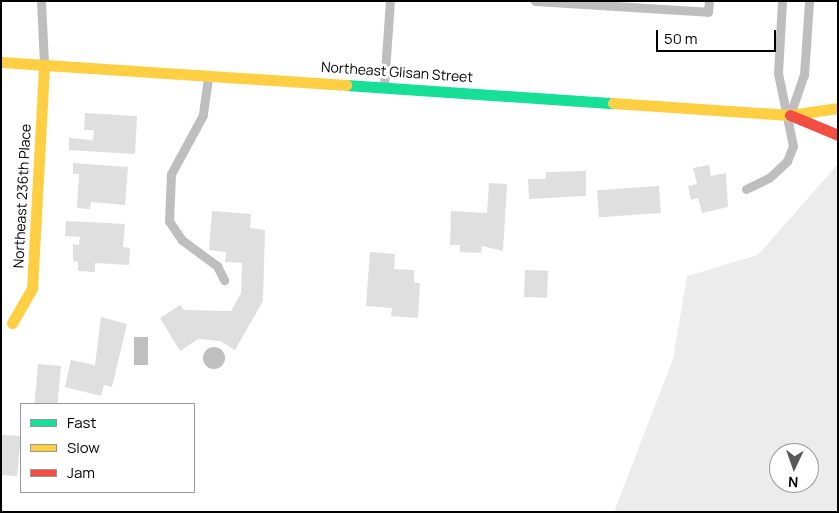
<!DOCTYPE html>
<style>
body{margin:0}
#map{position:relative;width:839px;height:513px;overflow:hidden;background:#fff;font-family:Manrope,sans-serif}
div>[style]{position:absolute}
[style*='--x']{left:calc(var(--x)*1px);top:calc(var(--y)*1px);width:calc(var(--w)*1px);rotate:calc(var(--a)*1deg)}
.green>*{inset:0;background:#ececec}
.water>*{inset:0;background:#bfbfbf;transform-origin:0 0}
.round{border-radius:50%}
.building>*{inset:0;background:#dfdfdf;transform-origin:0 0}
.lane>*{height:9px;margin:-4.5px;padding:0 4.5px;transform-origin:4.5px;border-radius:4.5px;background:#bebebe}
.fast>*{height:11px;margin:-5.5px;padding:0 5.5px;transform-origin:5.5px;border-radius:5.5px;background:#16e098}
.slow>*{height:11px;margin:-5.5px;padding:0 5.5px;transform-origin:5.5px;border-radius:5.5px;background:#ffcf43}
.jam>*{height:11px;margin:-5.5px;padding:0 5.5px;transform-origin:5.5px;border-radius:5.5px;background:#f24e42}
span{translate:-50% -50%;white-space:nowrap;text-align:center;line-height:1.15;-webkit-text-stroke:5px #fff;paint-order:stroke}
.street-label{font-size:14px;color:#000}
.frame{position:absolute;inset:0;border:2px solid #000;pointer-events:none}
.legend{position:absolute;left:20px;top:403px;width:175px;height:90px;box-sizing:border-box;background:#fff;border:1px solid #999;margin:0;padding:6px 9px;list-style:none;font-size:15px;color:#000}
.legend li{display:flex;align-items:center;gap:10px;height:25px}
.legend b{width:25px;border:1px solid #999}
.north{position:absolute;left:769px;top:443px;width:50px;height:50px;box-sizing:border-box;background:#fff;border:1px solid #999;border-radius:50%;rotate:183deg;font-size:14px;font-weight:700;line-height:20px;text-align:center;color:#000}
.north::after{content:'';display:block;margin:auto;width:18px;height:22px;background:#595959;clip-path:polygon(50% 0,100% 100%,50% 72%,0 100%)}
.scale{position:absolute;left:656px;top:30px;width:120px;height:22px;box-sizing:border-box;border:2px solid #000;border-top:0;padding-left:6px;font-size:15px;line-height:18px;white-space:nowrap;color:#000;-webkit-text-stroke:4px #fff;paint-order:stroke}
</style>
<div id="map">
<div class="green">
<div style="clip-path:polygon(evenodd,838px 164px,838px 512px,614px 512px,673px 359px,687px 276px,758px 255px,838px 164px,779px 453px,809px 453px,809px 483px,779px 483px,779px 453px)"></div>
</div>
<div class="water">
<div style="left:134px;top:337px;width:14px;height:28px"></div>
<div class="round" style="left:203px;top:347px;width:22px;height:22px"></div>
</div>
<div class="building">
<div style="clip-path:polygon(85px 113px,137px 116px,135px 154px,69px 150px,69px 138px,93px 140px,94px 130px,84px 130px)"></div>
<div style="clip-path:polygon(73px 163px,128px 167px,125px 205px,91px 202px,90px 209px,77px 208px,79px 174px,73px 174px)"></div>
<div style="clip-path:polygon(709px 165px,711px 176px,726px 173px,728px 207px,702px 213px,698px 198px,691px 200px,688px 186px,697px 184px,693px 168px)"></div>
<div style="clip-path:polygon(586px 171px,586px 196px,529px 199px,528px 179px,546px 179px,546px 172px)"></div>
<div style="clip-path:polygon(489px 183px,507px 184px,503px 251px,482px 246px,481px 253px,460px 252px,460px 245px,450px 245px,451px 211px,487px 213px)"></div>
<div style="left:659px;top:186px;width:27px;height:62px;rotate:86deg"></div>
<div style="clip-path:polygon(212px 211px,251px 214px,250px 228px,265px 230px,263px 301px,235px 350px,220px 341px,198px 339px,180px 351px,160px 318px,180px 305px,184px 310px,231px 311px,241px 293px,242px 263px,225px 262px,226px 252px,209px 250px)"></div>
<div style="clip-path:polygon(66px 221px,125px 224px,123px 247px,130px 248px,129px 265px,95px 263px,95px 272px,78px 271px,78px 262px,73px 261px,73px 244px,79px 245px,80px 237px,65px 236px)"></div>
<div style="clip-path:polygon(370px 252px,395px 254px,394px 269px,414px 270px,414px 283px,420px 283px,418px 318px,391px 316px,392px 308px,366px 306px)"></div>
<div style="left:525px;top:270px;width:23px;height:27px;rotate:2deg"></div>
<div style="clip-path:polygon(101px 317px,127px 324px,112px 387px,104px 385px,101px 396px,65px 387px,71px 360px,95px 365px)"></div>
<div style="left:38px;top:364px;width:23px;height:40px;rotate:5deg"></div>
<div style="clip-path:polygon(1px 435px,21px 436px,17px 476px,1px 475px)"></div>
</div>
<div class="lane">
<div style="--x:41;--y:1;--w:62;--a:87.2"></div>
<div style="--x:535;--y:1;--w:173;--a:3.6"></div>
<div style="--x:708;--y:12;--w:11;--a:-85"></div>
<div style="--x:208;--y:78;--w:37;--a:98"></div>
<div style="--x:203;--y:115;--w:67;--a:118.5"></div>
<div style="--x:171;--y:174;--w:47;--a:92.4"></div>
<div style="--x:169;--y:221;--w:23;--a:56"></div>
<div style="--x:182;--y:240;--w:44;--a:36.6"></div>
<div style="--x:217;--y:266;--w:16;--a:63"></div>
<div style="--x:384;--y:86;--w:85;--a:-86"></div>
<div style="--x:791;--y:112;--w:39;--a:-71"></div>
<div style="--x:804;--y:75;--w:74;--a:-86.1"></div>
<div style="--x:746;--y:189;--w:25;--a:-26"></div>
<div style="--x:769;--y:178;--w:25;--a:-43"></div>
<div style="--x:787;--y:161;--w:16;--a:-68"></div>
<div style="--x:793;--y:146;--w:75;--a:-101.6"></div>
<div style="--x:778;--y:73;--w:72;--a:-86.8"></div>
</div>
<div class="fast">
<div style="--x:346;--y:85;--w:268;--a:3.9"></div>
</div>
<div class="slow">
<div style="--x:1;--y:62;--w:346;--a:3.8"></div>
<div style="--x:613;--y:103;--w:177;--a:3.9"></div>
<div style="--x:790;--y:115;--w:49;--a:-8.3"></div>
<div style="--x:12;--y:323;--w:39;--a:-60"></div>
<div style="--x:32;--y:289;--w:224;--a:-86.9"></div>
</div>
<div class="jam">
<div style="--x:790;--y:115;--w:52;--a:22.6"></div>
</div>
<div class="street-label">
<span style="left:397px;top:72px;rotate:4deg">Northeast Glisan Street</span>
<span style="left:22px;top:196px;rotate:-87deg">Northeast 236th Place</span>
</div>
<div class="frame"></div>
<ul class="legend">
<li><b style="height:6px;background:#16e098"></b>Fast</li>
<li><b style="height:6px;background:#ffcf43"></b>Slow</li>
<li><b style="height:6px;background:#f24e42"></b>Jam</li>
</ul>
<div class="north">N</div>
<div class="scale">50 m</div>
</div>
